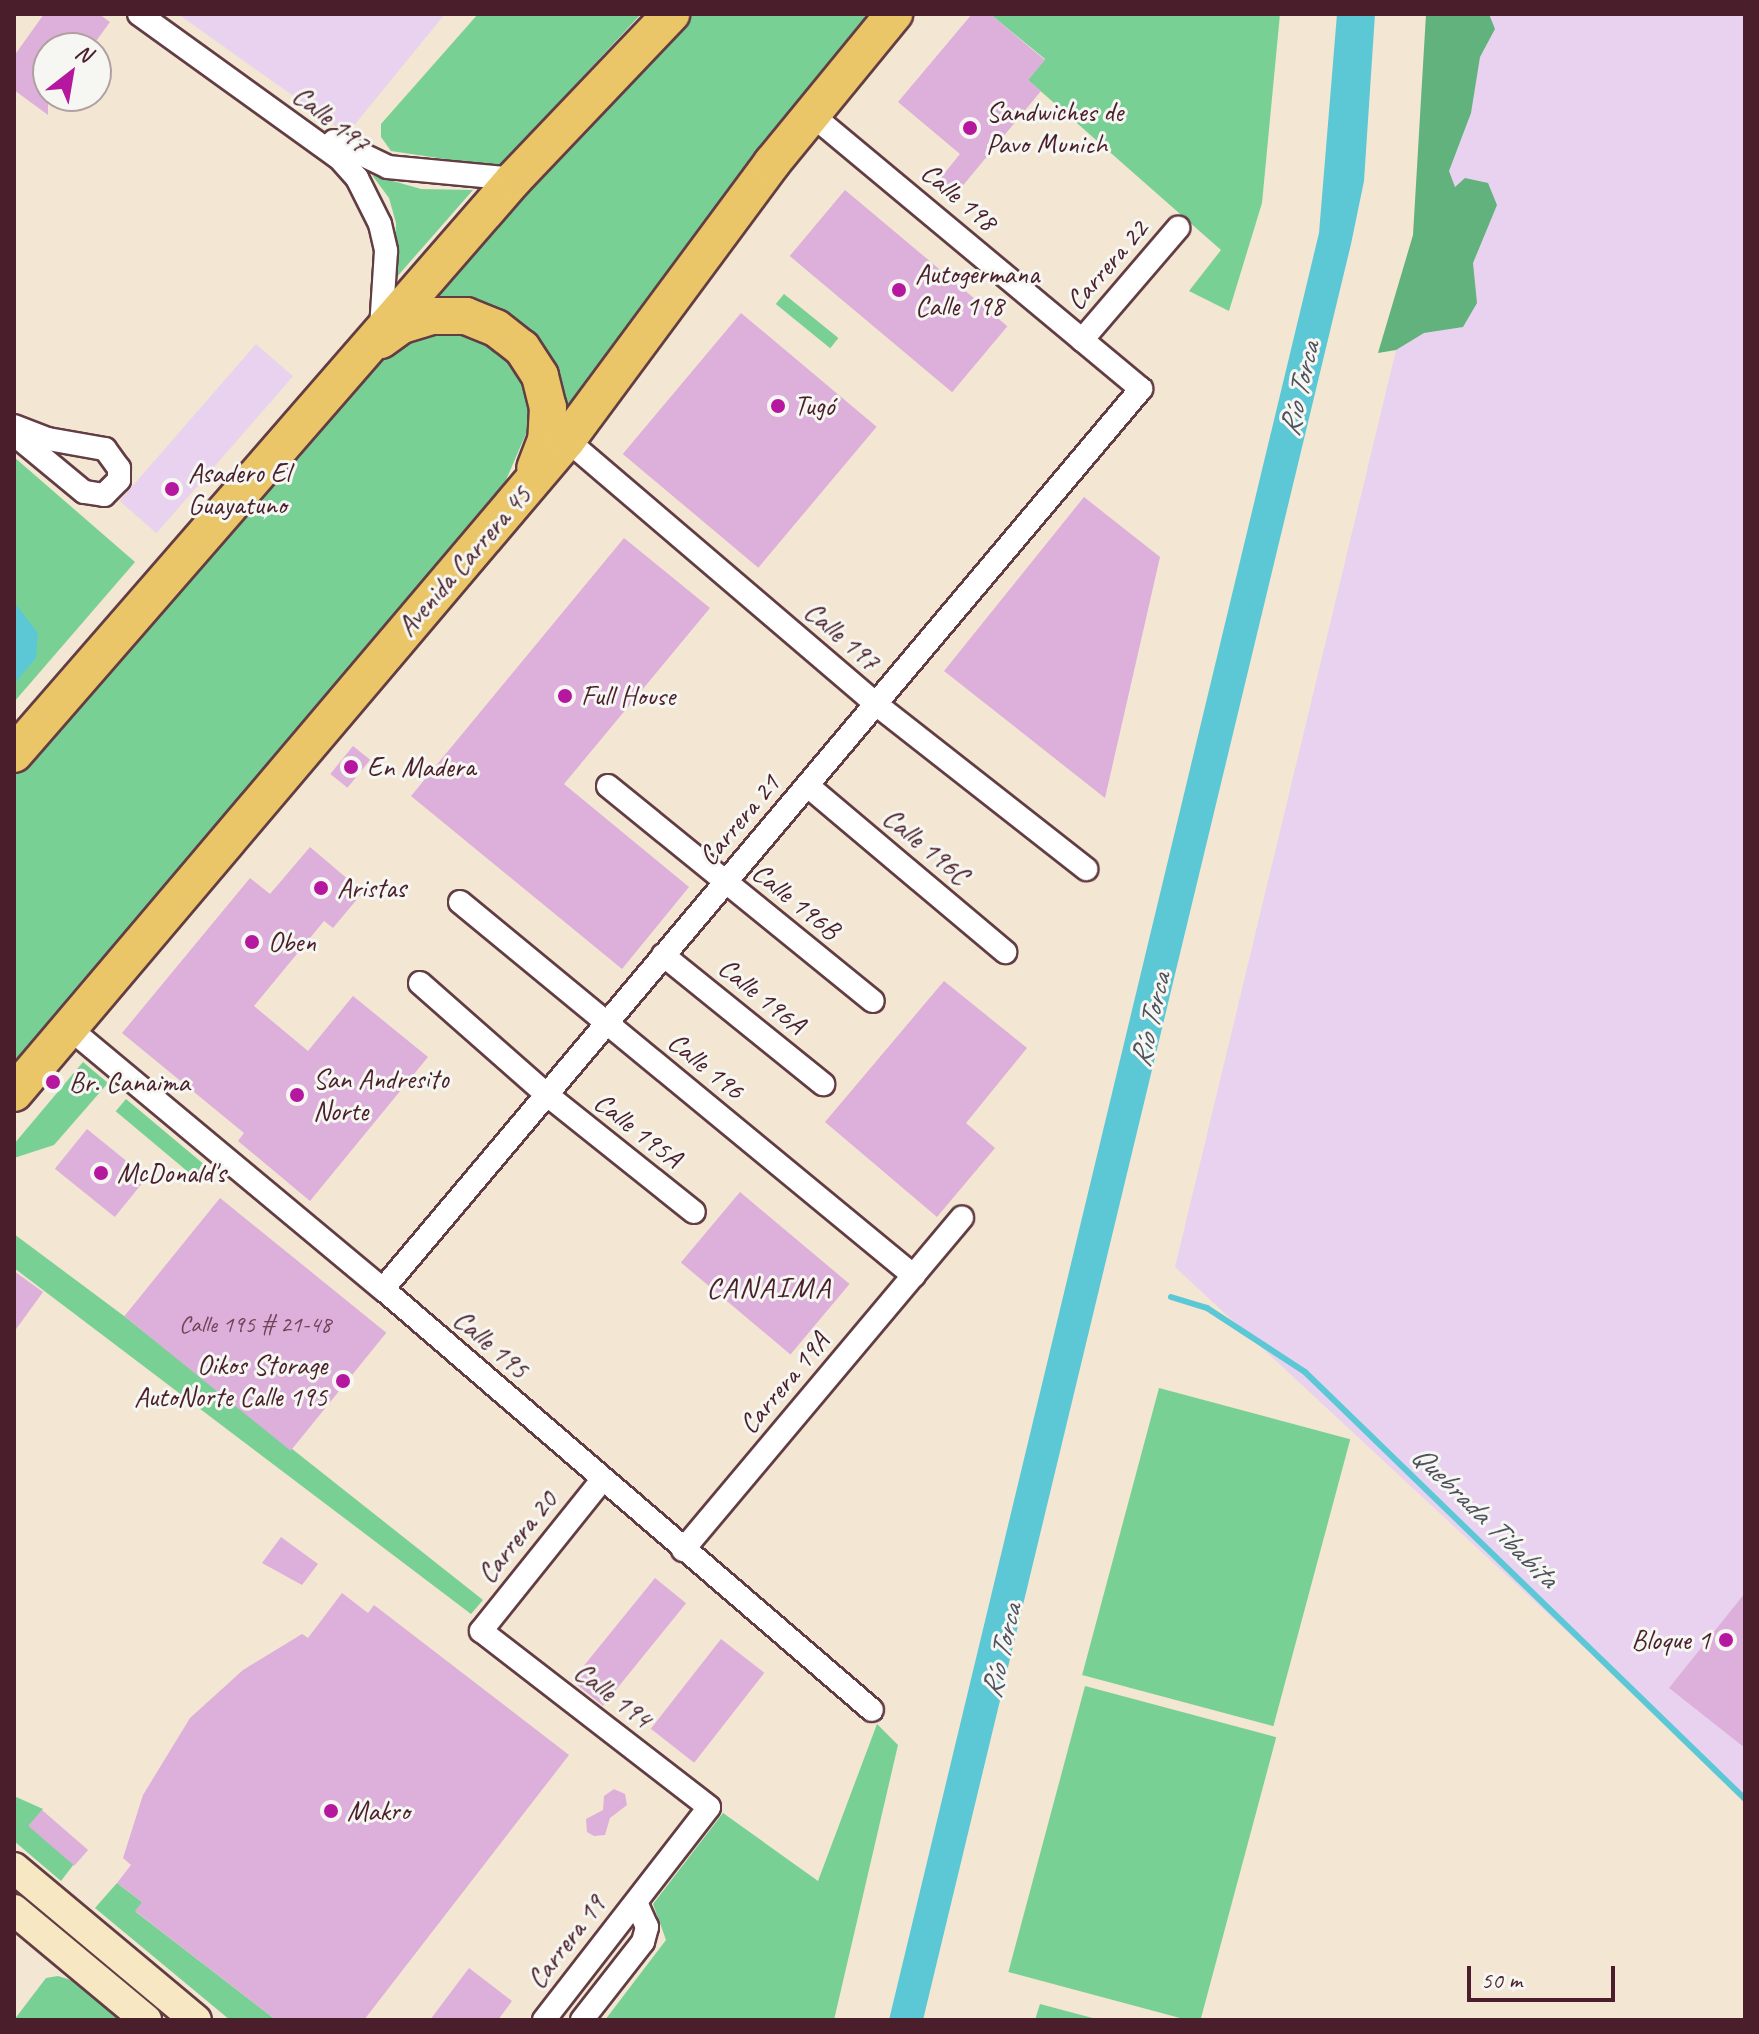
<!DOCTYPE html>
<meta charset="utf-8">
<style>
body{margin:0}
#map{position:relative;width:1759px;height:2034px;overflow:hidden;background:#f3e6d2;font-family:Caveat,sans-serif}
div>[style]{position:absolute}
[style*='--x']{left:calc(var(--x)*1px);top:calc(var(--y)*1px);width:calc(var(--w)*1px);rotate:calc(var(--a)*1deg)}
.built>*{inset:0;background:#e8d2ef;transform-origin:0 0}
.green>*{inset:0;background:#79d094;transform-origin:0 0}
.forest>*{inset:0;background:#62b27e}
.water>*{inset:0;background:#5cc8d5}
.stream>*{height:6px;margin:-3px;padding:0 3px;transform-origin:3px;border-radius:3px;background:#5cc8d5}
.building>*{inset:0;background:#ddb0db;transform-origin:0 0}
.roads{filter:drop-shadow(2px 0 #633d44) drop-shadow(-2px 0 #633d44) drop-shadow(0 2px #633d44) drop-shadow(0 -2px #633d44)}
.minor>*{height:22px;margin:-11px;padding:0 11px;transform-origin:11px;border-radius:11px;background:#fff}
.secondary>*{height:30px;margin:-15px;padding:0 15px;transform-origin:15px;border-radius:15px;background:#f7e8c3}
.trunk>*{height:36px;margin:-18px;padding:0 18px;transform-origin:18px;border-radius:18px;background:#ebc669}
.dots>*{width:22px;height:22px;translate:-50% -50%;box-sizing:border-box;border:4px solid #f6f6f2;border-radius:50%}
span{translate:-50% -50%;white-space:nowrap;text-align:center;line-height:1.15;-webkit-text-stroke:6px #f6f6f2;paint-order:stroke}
.number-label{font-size:24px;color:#6f4357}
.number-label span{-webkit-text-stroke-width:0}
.poi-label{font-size:28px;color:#4a1f2b}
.left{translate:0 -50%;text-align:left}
.right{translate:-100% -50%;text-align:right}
.street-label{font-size:28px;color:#4a1f2b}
.water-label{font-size:30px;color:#4f525e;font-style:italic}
.neighbourhood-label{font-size:30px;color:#4a1f2b;letter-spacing:2px}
.frame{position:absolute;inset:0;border:16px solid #4a1f2b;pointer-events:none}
.north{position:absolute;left:32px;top:32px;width:80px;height:80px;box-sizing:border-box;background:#f6f6f2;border:2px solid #b1a0a2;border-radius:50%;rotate:31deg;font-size:22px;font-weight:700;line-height:32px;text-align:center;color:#4a1f2b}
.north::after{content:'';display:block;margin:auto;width:28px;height:36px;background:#b5179e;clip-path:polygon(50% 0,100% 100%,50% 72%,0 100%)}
.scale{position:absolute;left:1467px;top:1966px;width:148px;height:36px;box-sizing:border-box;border:4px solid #4a1f2b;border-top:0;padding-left:10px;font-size:24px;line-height:28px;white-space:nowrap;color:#4a1f2b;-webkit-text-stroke:6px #f6f6f2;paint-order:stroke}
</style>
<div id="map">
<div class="built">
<div style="clip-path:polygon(178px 14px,445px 14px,347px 134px)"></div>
<div style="clip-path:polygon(1435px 14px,1745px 14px,1745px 1797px,1175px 1267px,1424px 234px)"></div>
<div style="left:256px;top:344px;width:49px;height:208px;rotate:41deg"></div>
</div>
<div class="green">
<div style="clip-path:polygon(478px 14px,641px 14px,499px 167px,391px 151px,381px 137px,381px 124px)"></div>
<div style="clip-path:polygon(693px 14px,869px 14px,559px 423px,553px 370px,422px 301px)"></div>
<div style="clip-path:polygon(990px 14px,1280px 14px,1262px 203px,1229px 311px,1189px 291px,1221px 250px,1028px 80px,1045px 59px)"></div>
<div style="clip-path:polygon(372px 175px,421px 189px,473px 190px,395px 279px,396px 223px,389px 198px)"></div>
<div style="left:784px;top:294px;width:70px;height:13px;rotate:39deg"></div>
<div style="clip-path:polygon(431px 329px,476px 334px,516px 365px,530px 394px,531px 422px,503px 487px,14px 1066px,14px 776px,361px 377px,393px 347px)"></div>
<div style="clip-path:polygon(14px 457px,135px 562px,14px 702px)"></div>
<div style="clip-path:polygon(83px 1062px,108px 1083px,54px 1145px,14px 1158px,14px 1144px)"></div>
<div style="left:126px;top:1099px;width:104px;height:16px;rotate:40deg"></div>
<div style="clip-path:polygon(14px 1234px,124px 1316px,483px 1600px,471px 1614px,14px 1268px)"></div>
<div style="left:1159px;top:1388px;width:198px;height:297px;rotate:15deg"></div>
<div style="left:1085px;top:1686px;width:198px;height:296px;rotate:15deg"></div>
<div style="clip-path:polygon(877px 1724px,898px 1745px,834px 2020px,605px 2020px,666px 1940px,653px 1904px,723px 1813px,818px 1881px)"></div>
<div style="clip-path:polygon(14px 1796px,43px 1809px,29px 1826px,74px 1864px,61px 1881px,14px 1841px)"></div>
<div style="clip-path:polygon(117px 1883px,142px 1902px,136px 1912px,276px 2020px,230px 2020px,95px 1908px)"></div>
<div style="clip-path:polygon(58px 1976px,74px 1981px,119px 2020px,14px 2020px,46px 1978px)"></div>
<div style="clip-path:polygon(1040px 2004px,1100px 2020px,1035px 2020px)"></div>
</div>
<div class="forest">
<div style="clip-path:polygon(1426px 14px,1489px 14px,1495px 29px,1480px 57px,1471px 113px,1449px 171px,1455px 187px,1465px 178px,1488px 183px,1497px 205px,1473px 263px,1477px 303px,1463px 327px,1424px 333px,1396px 350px,1378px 353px,1413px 235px)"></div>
</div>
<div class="water">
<div style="clip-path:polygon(1337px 14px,1375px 14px,1364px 181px,1351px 244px,923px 2020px,889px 2020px,1319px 233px)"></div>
<div style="clip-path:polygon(14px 602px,38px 633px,36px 658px,14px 684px)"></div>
</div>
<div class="stream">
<div style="--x:1171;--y:1297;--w:38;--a:17"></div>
<div style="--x:1207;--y:1308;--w:117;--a:33.1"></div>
<div style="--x:1305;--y:1372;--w:613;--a:44.14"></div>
</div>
<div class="building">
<div style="clip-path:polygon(44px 14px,99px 14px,110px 22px,91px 48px,48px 48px,48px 115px,14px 90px,14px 56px)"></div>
<div style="clip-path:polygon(972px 14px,990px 14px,1045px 60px,1028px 80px,1041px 91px,951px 200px,934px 186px,960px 154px,898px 102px)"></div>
<div style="left:845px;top:190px;width:212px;height:86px;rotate:40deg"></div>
<div style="left:741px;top:313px;width:177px;height:184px;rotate:40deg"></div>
<div style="clip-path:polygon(1084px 497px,1160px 557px,1105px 798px,944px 671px)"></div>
<div style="clip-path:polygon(624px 538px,710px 608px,564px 784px,689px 887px,622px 969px,411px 796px)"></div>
<div style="left:353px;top:746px;width:22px;height:36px;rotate:39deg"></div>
<div style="clip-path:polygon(310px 847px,363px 892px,333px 928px,324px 921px,254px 1006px,308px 1051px,353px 996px,428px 1057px,310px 1201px,238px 1141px,244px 1133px,122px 1033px,250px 878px,270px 894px)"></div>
<div style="clip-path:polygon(944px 981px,1027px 1048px,966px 1123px,995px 1148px,937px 1217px,825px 1122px)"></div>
<div style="left:87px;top:1129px;width:77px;height:51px;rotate:39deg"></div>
<div style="left:740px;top:1192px;width:143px;height:92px;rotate:40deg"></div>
<div style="left:220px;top:1198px;width:214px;height:152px;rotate:39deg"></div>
<div style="clip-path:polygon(14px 1271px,43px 1292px,14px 1332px)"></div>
<div style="clip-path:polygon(281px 1537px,318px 1564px,302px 1585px,262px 1563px)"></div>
<div style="left:655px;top:1578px;width:40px;height:132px;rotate:39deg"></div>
<div style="clip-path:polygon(342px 1593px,368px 1613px,374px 1605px,569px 1755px,364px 2020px,276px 2020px,135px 1911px,142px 1902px,117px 1883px,131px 1865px,123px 1858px,143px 1795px,190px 1718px,243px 1670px,302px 1634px,308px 1638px)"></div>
<div style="clip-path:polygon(1745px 1593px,1745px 1748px,1669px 1688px)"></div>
<div style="left:721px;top:1639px;width:55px;height:114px;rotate:38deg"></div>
<div style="clip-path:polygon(614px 1789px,625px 1794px,627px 1805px,610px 1818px,605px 1835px,594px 1836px,587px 1832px,586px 1819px,603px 1810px,604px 1796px)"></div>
<div style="left:42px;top:1810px;width:61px;height:21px;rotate:41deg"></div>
<div style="clip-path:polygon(469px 1968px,512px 2001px,498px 2020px,430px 2020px)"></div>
</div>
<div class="roads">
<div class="minor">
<div style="--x:139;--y:14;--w:246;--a:35.8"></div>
<div style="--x:339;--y:158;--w:27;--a:48"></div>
<div style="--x:357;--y:178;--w:51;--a:63.4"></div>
<div style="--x:380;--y:224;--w:28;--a:77"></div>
<div style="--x:386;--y:251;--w:78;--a:93.7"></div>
<div style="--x:334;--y:141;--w:60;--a:25.7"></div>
<div style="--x:388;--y:167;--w:127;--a:5.4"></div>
<div style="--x:1082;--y:340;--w:148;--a:-49.4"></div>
<div style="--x:14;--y:426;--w:36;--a:21"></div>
<div style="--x:48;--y:439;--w:58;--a:10"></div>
<div style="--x:105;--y:449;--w:24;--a:54"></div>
<div style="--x:119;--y:468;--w:12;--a:90"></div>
<div style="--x:119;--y:480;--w:21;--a:135"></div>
<div style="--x:104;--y:495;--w:20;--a:-171"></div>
<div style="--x:84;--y:492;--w:91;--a:-140.4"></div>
<div style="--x:567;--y:440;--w:408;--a:40.5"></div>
<div style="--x:877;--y:705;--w:266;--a:38.1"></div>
<div style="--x:608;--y:786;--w:341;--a:39.1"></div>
<div style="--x:808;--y:786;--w:258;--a:40.1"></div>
<div style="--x:460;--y:902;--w:588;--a:39.48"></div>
<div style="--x:663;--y:955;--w:206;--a:38.9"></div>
<div style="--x:420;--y:983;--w:168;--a:41.4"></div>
<div style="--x:546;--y:1094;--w:189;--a:38.6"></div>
<div style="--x:68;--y:1027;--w:410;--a:39.8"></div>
<div style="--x:383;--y:1289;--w:645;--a:40.73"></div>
<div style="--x:383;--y:1289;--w:1177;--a:-49.9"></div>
<div style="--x:1141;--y:389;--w:430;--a:-140.2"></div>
<div style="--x:683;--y:1550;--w:434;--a:-50"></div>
<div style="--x:544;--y:2020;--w:269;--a:-52.2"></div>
<div style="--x:709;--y:1807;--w:288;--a:-142.3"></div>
<div style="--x:481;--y:1631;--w:192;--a:-51.3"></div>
<div style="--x:582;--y:2020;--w:99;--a:-52"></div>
<div style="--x:643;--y:1942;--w:16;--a:-75"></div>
<div style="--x:647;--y:1927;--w:27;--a:-114"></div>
</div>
<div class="secondary">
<div style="--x:14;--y:1868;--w:237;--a:39.9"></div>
<div style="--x:14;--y:1910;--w:172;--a:39.8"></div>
</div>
<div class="trunk">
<div style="--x:381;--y:340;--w:26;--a:-36"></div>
<div style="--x:402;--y:325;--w:31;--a:-17"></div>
<div style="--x:432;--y:316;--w:34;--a:0"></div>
<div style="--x:466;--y:316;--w:32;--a:22"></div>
<div style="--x:496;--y:328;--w:33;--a:38"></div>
<div style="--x:522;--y:348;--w:33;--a:57"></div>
<div style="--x:540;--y:376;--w:32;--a:76"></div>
<div style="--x:548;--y:407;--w:33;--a:93"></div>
<div style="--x:546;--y:440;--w:30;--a:111"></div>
<div style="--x:14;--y:754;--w:762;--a:-48.99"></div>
<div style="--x:514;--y:179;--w:228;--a:-46.4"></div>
<div style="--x:14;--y:1093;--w:856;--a:-49.74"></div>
<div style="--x:567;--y:440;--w:345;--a:-53.5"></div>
<div style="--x:772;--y:163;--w:193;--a:-50.7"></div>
</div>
</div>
<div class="dots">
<div style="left:970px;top:128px;background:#b5179e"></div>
<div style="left:899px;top:290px;background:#b5179e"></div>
<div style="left:778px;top:406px;background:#b5179e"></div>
<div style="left:172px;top:489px;background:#b5179e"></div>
<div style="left:565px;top:696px;background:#b5179e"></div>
<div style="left:351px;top:767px;background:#b5179e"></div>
<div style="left:321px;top:888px;background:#b5179e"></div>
<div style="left:252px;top:942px;background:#b5179e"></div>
<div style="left:53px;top:1082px;background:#b5179e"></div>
<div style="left:297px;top:1095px;background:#b5179e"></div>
<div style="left:101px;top:1173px;background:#b5179e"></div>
<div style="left:343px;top:1381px;background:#b5179e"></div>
<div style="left:1726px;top:1640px;background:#b5179e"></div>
<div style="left:331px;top:1811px;background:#b5179e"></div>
</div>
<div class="number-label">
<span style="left:255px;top:1325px">Calle 195 # 21-48</span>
</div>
<div class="poi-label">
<span class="left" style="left:986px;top:128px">Sandwiches de<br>Pavo Munich</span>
<span class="left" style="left:915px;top:290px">Autogermana<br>Calle 198</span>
<span class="left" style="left:794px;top:406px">Tugó</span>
<span class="left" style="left:188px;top:489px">Asadero El<br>Guayatuno</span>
<span class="left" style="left:581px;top:696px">Full House</span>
<span class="left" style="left:367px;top:767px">En Madera</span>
<span class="left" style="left:337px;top:888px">Aristas</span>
<span class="left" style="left:268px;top:942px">Oben</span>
<span class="left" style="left:313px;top:1095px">San Andresito<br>Norte</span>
<span class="left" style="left:69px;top:1082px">Br. Canaima</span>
<span class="left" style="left:117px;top:1173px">McDonald's</span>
<span class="right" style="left:327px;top:1381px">Oikos Storage<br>AutoNorte Calle 195</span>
<span class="right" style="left:1710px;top:1640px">Bloque 1</span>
<span class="left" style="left:347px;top:1811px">Makro</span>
</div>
<div class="street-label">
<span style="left:331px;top:119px;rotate:39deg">Calle 197</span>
<span style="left:959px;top:197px;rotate:40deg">Calle 198</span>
<span style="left:1107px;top:265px;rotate:-49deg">Carrera 22</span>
<span style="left:464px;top:561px;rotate:-49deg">Avenida Carrera 45</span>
<span style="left:842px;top:636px;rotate:41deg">Calle 197</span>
<span style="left:739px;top:820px;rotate:-50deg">Carrera 21</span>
<span style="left:926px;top:846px;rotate:40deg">Calle 196C</span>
<span style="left:796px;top:901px;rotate:39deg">Calle 196B</span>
<span style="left:762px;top:996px;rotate:39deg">Calle 196A</span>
<span style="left:706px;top:1066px;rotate:39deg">Calle 196</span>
<span style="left:638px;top:1130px;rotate:38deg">Calle 195A</span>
<span style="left:491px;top:1344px;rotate:41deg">Calle 195</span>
<span style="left:784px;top:1383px;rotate:-50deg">Carrera 19A</span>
<span style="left:517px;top:1537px;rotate:-51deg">Carrera 20</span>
<span style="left:613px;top:1695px;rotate:38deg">Calle 194</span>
<span style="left:566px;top:1942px;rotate:-52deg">Carrera 19</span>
</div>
<div class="water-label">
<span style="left:1299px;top:389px;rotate:-77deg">Río Torca</span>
<span style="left:1150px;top:1020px;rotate:-77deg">Río Torca</span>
<span style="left:1485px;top:1516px;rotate:44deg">Quebrada Tibabita</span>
<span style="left:1001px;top:1651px;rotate:-77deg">Río Torca</span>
</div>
<div class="neighbourhood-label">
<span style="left:769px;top:1287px">CANAIMA</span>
</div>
<div class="frame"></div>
<div class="north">N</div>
<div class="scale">50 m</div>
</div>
